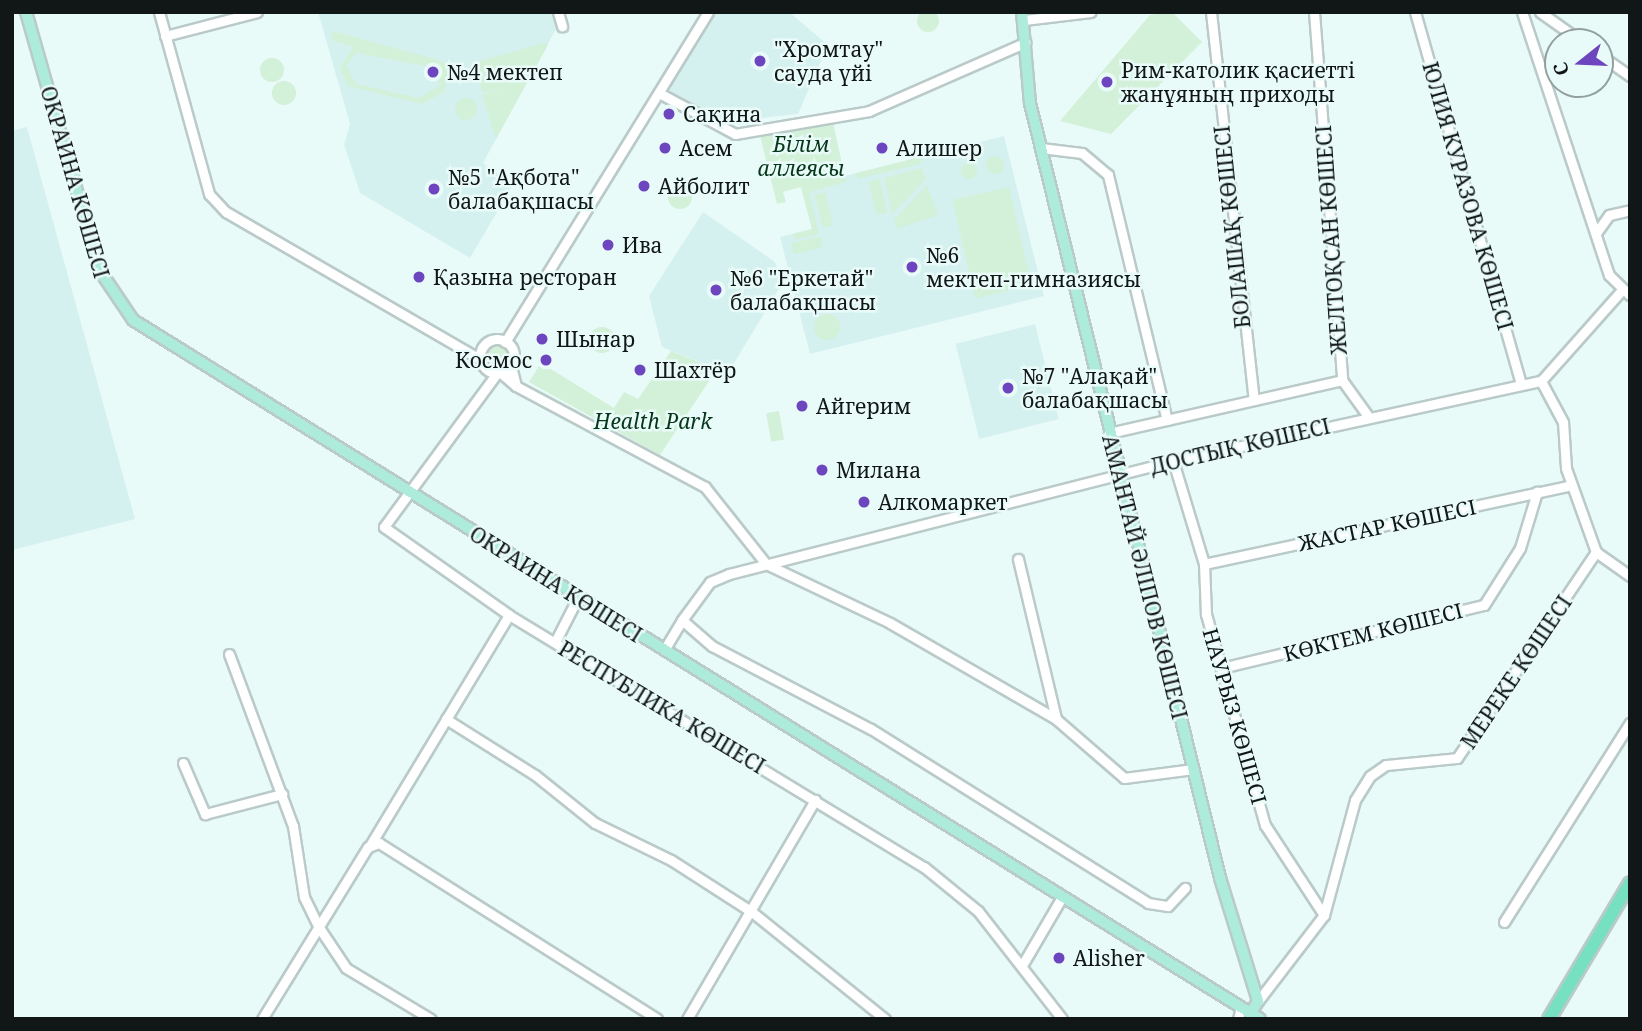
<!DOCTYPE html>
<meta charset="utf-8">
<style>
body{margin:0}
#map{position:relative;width:1642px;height:1031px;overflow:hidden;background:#e9fbf9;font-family:"Noto Serif",serif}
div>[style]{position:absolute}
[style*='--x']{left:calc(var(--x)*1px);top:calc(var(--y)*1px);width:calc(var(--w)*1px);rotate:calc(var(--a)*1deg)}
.built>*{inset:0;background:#d5f1ef;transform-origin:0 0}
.green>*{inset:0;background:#d3f0d9;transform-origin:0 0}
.round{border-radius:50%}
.roads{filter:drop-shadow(2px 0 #bacac9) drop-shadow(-2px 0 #bacac9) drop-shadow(0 2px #bacac9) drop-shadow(0 -2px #bacac9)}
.minor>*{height:9px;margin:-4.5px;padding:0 4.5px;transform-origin:4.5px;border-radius:4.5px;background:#fff}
.minor>.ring{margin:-4.5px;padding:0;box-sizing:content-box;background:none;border:9px solid #fff;border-radius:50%}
.major>*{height:10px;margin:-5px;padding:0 5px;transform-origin:5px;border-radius:5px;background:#adecda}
.highway>*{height:12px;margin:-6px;padding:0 6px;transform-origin:6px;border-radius:6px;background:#76e0c1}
.dots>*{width:19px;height:19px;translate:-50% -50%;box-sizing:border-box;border:4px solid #e9fbf9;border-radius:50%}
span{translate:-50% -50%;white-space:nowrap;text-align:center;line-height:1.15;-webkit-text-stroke:5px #e9fbf9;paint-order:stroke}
.poi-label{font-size:21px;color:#111716}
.left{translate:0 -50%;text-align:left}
.right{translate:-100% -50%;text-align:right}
.park-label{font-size:21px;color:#06371a;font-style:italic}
.street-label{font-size:21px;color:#111716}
.frame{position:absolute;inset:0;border:14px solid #111716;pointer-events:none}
.north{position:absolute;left:1544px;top:28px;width:70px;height:70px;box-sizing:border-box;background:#e9fbf9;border:2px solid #93a09e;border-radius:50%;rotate:252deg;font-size:19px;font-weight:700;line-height:28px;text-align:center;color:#111716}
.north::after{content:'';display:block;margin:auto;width:24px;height:32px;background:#6d46bf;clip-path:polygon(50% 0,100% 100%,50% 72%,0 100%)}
</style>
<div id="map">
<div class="built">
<div style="clip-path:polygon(318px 12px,552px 12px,556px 29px,483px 163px,513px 185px,470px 258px,360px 193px,344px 145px,350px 124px)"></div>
<div style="clip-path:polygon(714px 12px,789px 12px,828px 45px,798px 114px,728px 122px,667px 92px)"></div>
<div style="clip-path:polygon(27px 127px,135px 519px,12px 550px,12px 131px)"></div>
<div style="clip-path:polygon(1004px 136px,1044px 296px,810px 354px,780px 237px,812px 229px,801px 187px)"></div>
<div style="clip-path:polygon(703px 212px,775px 262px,782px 284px,728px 373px,662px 347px,649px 296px)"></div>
<div style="left:1035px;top:324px;width:98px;height:82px;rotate:76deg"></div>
</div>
<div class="green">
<div class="round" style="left:917px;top:10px;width:22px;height:22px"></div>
<div style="clip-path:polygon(1172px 12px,1202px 42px,1111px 134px,1060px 121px,1150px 15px)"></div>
<div style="clip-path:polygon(evenodd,333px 31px,452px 64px,444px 92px,422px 104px,348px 86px,340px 68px,353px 47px,331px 40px,333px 31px,357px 53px,431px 67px,440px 85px,419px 98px,356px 84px,346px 65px,357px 53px)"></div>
<div style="clip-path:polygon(544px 43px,548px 45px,496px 139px,482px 95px,513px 84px,483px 93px,478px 77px,507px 67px,512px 82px,508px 66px,475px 76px,472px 63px)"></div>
<div class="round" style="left:260px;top:58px;width:24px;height:24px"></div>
<div class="round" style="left:272px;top:81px;width:24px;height:24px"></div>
<div class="round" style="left:455px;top:98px;width:22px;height:22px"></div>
<div style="clip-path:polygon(833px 122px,846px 182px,809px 192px,819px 234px,795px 240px,793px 234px,812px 229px,801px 187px,783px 192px,786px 202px,777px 204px,760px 136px)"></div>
<div style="clip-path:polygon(924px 156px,920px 164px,858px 179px,856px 173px)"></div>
<div class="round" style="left:986px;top:156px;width:18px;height:18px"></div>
<div class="round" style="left:961px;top:163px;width:16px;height:16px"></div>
<div style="clip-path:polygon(921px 168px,926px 179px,892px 214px,884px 178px)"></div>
<div style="left:879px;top:179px;width:34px;height:11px;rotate:76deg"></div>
<div class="round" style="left:668px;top:185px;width:24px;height:24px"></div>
<div style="clip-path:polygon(927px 185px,938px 215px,896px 229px,894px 220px)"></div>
<div style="left:1009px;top:187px;width:101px;height:58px;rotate:77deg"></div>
<div style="left:825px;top:192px;width:34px;height:11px;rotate:76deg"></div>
<div style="left:820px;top:236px;width:11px;height:30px;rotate:75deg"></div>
<div class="round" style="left:814px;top:314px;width:26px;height:26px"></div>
<div class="round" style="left:589px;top:327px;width:26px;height:26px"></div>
<div class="round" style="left:485px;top:345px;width:22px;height:22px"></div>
<div style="clip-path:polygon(671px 351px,717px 369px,660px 455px,529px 382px,541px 363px,614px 408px,624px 392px,638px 399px)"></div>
<div style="left:779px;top:411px;width:29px;height:13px;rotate:80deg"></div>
</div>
<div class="roads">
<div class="minor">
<div style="--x:159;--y:12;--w:189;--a:74.6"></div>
<div style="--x:209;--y:194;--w:25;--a:47"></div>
<div style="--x:226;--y:212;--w:293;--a:30.1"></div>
<div style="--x:558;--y:12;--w:15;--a:74"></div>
<div style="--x:1211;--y:12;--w:390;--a:83.7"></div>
<div style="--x:1314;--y:12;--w:369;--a:85.6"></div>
<div style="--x:1342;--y:380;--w:44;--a:54.2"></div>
<div style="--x:1415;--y:12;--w:383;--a:74.1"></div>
<div style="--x:1522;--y:12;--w:277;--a:71.7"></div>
<div style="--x:1609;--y:275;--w:29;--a:44"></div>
<div style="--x:1540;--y:12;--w:52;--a:35.5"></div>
<div style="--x:1024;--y:20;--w:67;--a:-6.8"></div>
<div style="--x:165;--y:36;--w:95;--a:-14.6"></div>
<div style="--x:1600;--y:55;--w:37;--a:35"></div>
<div style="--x:659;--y:93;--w:86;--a:28.3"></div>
<div style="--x:735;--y:134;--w:136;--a:-9.7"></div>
<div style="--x:869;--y:111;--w:171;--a:-23.7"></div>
<div style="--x:1041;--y:148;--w:41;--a:7"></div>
<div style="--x:1082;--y:153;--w:34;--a:40"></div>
<div style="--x:1108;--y:175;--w:252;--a:76.5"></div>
<div style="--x:1596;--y:233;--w:22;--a:-54"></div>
<div style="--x:1609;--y:215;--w:22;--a:-13"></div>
<div class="ring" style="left:480px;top:339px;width:25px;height:25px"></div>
<div style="--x:505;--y:342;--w:387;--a:-58.4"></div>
<div style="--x:497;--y:373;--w:191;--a:126.3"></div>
<div style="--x:384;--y:527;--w:153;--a:35.1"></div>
<div style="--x:509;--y:615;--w:486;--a:31.3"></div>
<div style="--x:924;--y:867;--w:70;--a:39.2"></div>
<div style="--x:978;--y:911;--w:137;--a:52.1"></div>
<div style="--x:501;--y:373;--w:20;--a:41"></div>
<div style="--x:516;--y:386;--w:21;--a:-104"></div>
<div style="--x:516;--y:386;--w:214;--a:28.1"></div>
<div style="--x:705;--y:487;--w:98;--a:51.6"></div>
<div style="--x:766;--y:564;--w:137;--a:25.4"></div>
<div style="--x:890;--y:623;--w:192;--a:30"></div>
<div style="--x:1056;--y:719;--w:90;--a:40.9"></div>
<div style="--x:1124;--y:778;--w:70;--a:-7.4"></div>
<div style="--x:1109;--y:433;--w:239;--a:-12.8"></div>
<div style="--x:1173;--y:461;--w:108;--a:73.2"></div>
<div style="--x:1204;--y:564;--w:50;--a:87.7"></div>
<div style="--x:1206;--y:614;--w:219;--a:74.4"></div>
<div style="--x:1265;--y:825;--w:108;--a:56.8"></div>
<div style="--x:1596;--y:552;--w:42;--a:35.2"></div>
<div style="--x:1018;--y:559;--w:164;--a:76.6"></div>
<div style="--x:1204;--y:564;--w:375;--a:-12.1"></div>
<div style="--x:682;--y:620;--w:47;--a:-53.6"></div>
<div style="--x:710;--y:582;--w:21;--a:-23"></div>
<div style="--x:729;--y:574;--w:458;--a:-14.3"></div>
<div style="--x:1173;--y:461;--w:377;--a:-12.3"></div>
<div style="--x:1541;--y:381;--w:119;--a:-48.4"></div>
<div style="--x:555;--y:642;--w:51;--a:-62.9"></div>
<div style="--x:664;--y:650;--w:35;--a:-59"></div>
<div style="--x:682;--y:620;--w:40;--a:41"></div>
<div style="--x:712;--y:646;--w:179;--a:27.6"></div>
<div style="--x:871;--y:729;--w:327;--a:32.1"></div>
<div style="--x:1148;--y:903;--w:20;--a:9"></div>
<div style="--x:1168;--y:906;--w:25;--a:-47"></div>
<div style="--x:229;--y:654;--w:184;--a:69.6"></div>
<div style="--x:293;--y:826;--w:72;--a:81.2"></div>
<div style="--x:304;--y:897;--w:32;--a:64"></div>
<div style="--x:318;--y:926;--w:50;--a:56.3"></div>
<div style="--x:346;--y:968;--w:99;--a:31"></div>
<div style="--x:1221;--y:668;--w:270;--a:-13.5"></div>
<div style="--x:1484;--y:605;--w:67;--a:-57.7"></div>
<div style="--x:1520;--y:548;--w:59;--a:-73.1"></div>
<div style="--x:446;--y:719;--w:105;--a:32.2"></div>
<div style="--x:535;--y:775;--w:77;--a:38.7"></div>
<div style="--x:595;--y:823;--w:85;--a:26"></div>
<div style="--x:671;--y:860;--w:96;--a:32.7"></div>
<div style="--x:752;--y:912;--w:171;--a:38.8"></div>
<div style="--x:183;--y:763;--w:56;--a:66.7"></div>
<div style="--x:205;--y:814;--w:80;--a:-14.6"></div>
<div style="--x:369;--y:847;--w:271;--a:-58.9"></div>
<div style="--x:1504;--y:922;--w:236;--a:-57.7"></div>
<div style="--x:1024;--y:962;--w:75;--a:-59.7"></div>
<div style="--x:1258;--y:1001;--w:108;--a:-52.5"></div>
<div style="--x:1324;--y:915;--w:119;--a:-74.9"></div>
<div style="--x:1355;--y:800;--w:28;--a:-58"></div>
<div style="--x:1370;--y:776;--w:19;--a:-35"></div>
<div style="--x:1386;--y:765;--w:71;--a:-5.6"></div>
<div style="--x:1457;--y:758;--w:249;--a:-56"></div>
<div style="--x:1596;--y:552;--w:89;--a:-109.7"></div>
<div style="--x:1566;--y:468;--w:46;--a:-93.7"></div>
<div style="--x:1563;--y:422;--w:47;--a:-118.2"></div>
<div style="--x:262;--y:1019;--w:202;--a:-58.4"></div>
<div style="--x:368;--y:847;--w:12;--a:-20"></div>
<div style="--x:379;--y:843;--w:329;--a:32.3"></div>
<div style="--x:687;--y:1019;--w:254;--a:-59.7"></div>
<div style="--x:1238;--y:1019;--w:12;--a:-76"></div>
</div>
<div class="major">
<div style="--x:26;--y:12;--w:269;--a:74.1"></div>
<div style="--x:100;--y:271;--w:59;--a:56"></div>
<div style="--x:133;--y:320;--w:1326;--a:31.81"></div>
<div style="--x:1022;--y:12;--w:91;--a:85"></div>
<div style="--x:1030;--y:103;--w:798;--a:76.22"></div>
<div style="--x:1220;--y:878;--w:129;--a:72.8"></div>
<div style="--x:1258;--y:1001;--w:14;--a:120"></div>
</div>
<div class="highway">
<div style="--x:1549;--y:1019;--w:158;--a:-59.2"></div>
</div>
</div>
<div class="dots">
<div style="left:760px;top:61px;background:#6d46bf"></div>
<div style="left:433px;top:72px;background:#6d46bf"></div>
<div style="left:1107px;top:82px;background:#6d46bf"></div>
<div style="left:669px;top:114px;background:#6d46bf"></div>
<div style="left:665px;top:148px;background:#6d46bf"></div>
<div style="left:882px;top:148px;background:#6d46bf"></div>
<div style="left:644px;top:186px;background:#6d46bf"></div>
<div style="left:434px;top:189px;background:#6d46bf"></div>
<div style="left:608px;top:245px;background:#6d46bf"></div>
<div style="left:912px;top:267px;background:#6d46bf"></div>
<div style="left:419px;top:277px;background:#6d46bf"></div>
<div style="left:716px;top:290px;background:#6d46bf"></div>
<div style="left:542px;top:339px;background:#6d46bf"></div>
<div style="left:546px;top:360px;background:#6d46bf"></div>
<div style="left:640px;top:370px;background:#6d46bf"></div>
<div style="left:1008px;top:388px;background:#6d46bf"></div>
<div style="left:802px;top:406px;background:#6d46bf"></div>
<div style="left:822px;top:470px;background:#6d46bf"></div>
<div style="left:864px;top:502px;background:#6d46bf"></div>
<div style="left:1059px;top:958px;background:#6d46bf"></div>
</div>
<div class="poi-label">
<span class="left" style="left:774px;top:61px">"Хромтау"<br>сауда үйі</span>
<span class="left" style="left:1121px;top:82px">Рим-католик қасиетті<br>жанұяның приходы</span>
<span class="left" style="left:447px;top:72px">№4 мектеп</span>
<span class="left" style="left:683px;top:114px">Сақина</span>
<span class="left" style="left:679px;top:148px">Асем</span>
<span class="left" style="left:896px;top:148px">Алишер</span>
<span class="left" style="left:448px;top:189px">№5 "Ақбота"<br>балабақшасы</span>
<span class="left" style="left:658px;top:186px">Айболит</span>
<span class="left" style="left:622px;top:245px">Ива</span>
<span class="left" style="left:926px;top:267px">№6<br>мектеп-гимназиясы</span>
<span class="left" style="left:433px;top:277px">Қазына ресторан</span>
<span class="left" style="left:730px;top:290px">№6 "Еркетай"<br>балабақшасы</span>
<span class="left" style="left:556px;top:339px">Шынар</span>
<span class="right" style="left:532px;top:360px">Космос</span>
<span class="left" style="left:654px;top:370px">Шахтёр</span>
<span class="left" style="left:1022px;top:388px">№7 "Алақай"<br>балабақшасы</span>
<span class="left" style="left:816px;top:406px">Айгерим</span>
<span class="left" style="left:836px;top:470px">Милана</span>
<span class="left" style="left:878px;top:502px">Алкомаркет</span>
<span class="left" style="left:1073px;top:958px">Alisher</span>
</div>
<div class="park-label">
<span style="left:801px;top:156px">Білім<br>аллеясы</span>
<span style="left:653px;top:421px">Health Park</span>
</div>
<div class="street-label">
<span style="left:75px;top:182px;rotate:74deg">ОКРАИНА КӨШЕСІ</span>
<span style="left:1468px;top:196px;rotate:74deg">ЮЛИЯ КУРАЗОВА КӨШЕСІ</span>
<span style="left:1232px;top:227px;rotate:-96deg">БОЛАШАҚ КӨШЕСІ</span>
<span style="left:1331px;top:240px;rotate:-94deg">ЖЕЛТОҚСАН КӨШЕСІ</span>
<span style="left:1240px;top:446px;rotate:-13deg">ДОСТЫҚ КӨШЕСІ</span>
<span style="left:1387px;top:525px;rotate:-12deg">ЖАСТАР КӨШЕСІ</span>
<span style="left:1145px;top:577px;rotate:76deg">АМАНТАЙ ӘЛІПОВ КӨШЕСІ</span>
<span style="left:556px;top:584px;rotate:32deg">ОКРАИНА КӨШЕСІ</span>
<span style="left:1373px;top:632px;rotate:-14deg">КӨКТЕМ КӨШЕСІ</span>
<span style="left:1516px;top:672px;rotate:-56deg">МЕРЕКЕ КӨШЕСІ</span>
<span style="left:662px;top:707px;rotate:31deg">РЕСПУБЛИКА КӨШЕСІ</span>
<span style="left:1235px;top:716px;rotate:74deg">НАУРЫЗ КӨШЕСІ</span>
</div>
<div class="frame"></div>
<div class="north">С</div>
</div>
